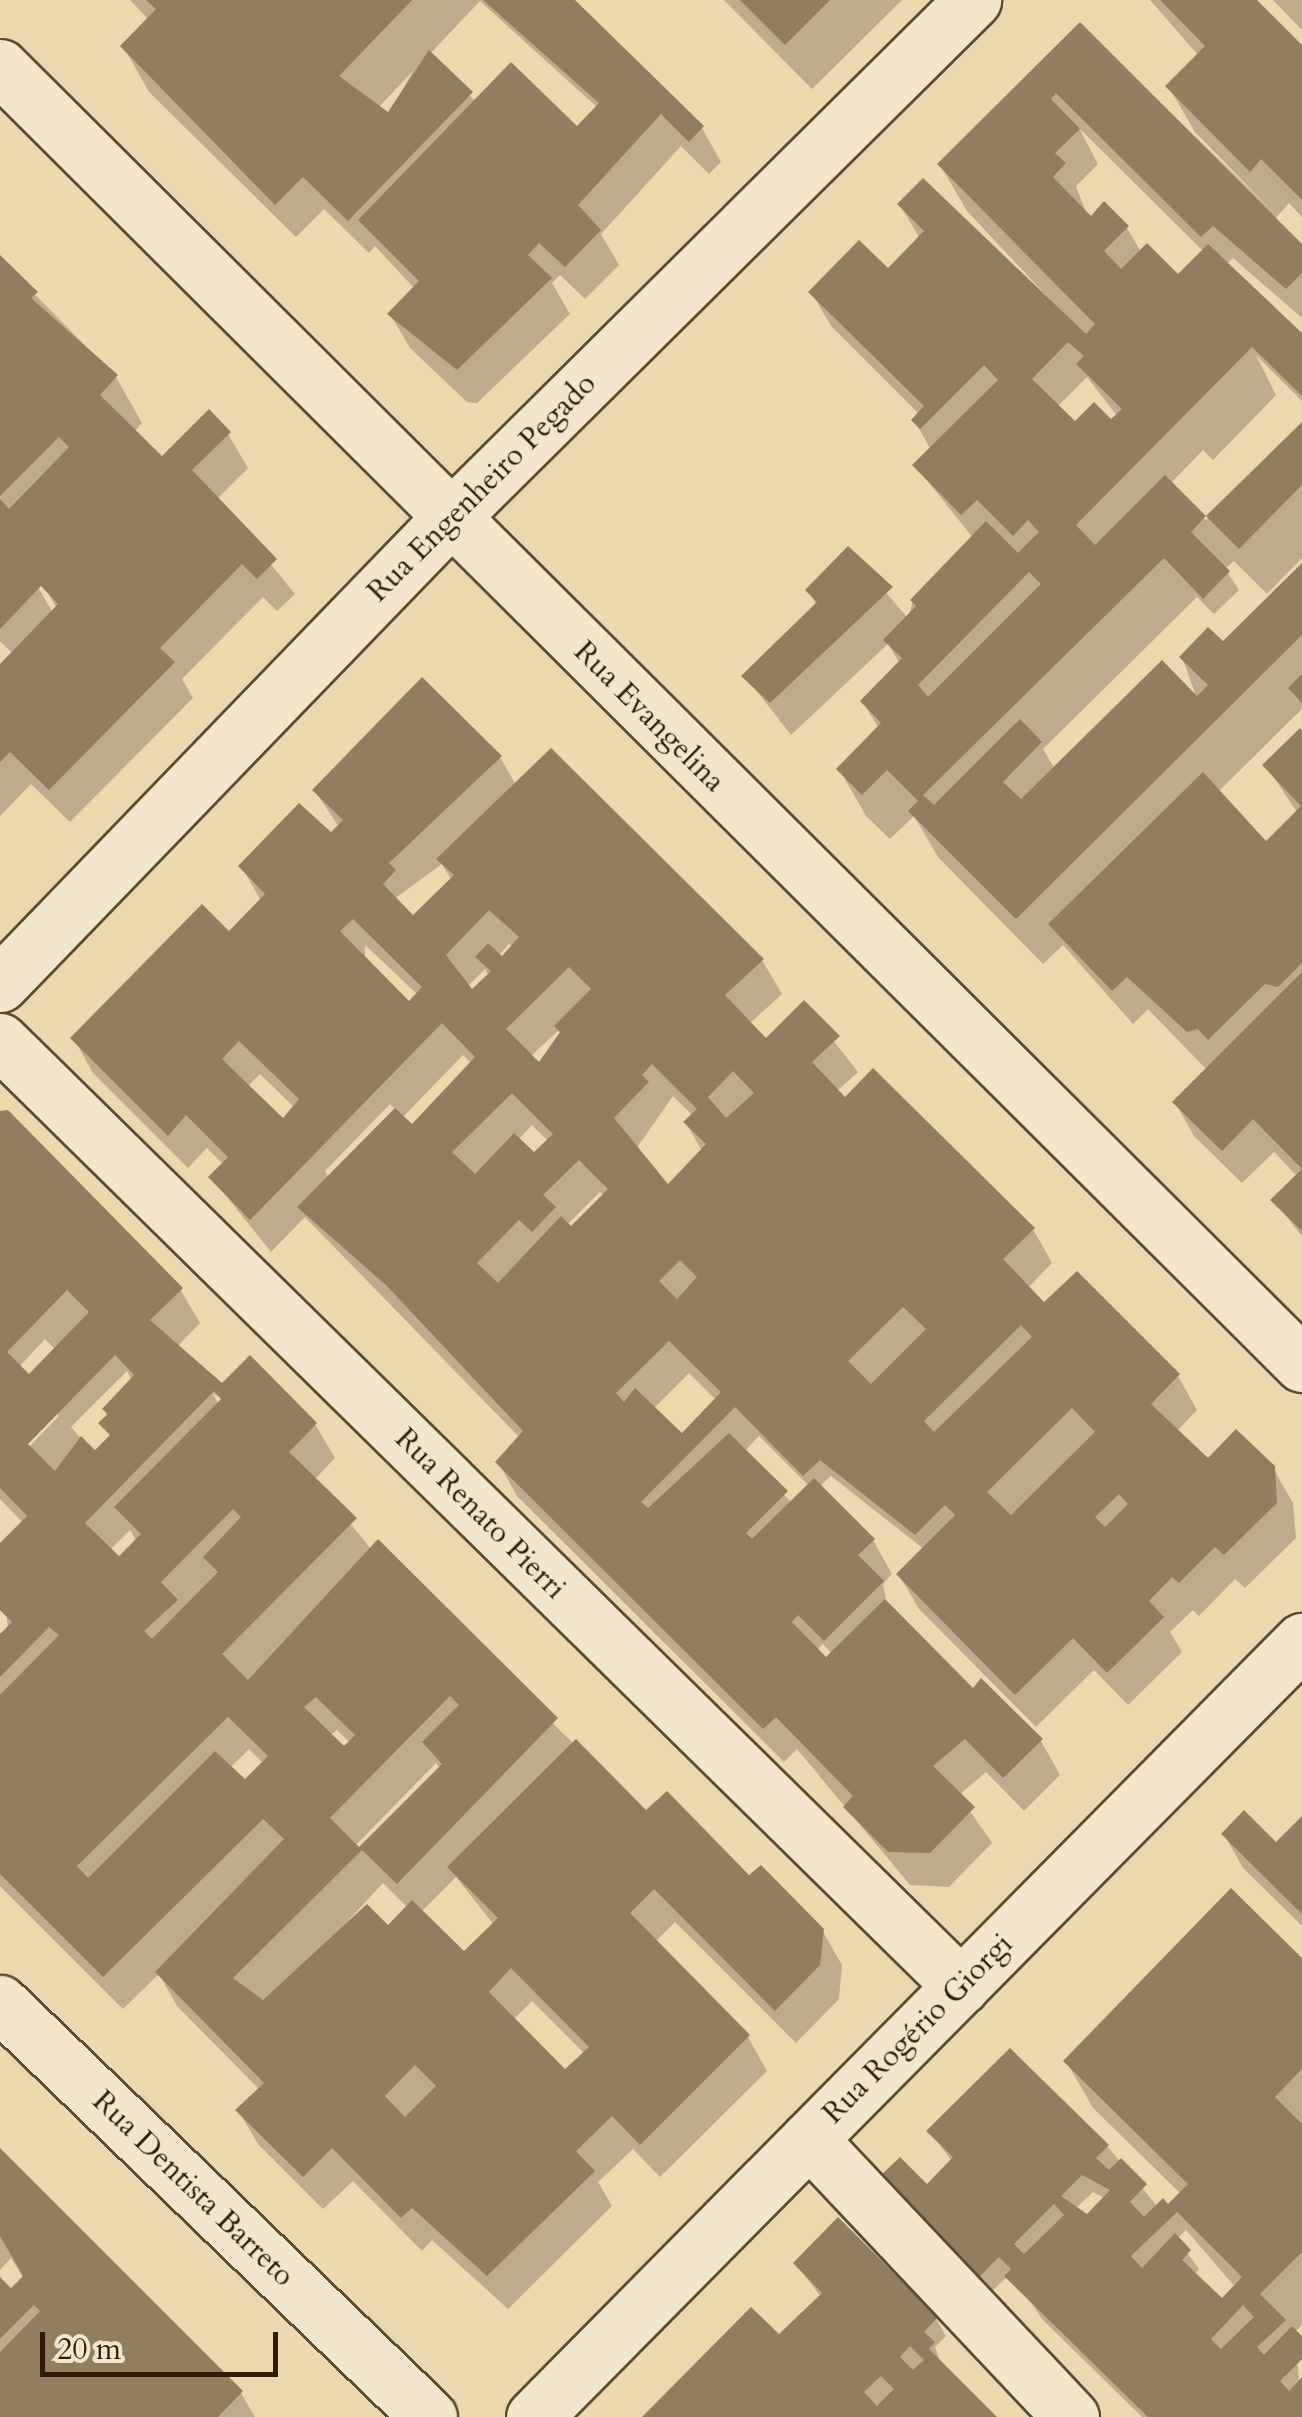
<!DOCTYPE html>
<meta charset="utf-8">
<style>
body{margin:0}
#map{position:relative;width:1302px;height:2417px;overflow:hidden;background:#ebd8af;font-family:Cardo,serif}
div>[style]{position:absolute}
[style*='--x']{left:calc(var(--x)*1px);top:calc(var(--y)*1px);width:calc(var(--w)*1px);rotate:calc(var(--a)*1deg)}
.shadow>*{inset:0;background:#0003}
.building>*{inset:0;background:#907e5f}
.roads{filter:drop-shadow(2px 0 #5c4c32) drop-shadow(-2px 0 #5c4c32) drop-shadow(0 2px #5c4c32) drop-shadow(0 -2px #5c4c32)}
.minor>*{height:55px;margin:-27.5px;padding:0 27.5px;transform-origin:27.5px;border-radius:27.5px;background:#f2e6cb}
span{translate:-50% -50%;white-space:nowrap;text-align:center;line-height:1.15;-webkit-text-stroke:8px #f2e6cb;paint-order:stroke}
.street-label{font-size:30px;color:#2d1d08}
.scale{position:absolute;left:40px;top:2332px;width:238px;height:45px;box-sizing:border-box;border:5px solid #2d1d08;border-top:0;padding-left:12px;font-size:30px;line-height:35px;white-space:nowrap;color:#2d1d08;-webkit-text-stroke:8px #f2e6cb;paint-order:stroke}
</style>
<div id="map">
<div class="shadow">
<div style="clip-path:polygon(evenodd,130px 0,571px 0,702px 128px,721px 162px,709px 174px,681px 146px,601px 234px,619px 265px,585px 299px,560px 275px,552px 283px,570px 314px,477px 403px,467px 402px,410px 348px,390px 314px,415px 289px,375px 246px,369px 253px,324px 209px,296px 237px,149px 92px,123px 46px,149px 20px,130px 0,480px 1px,598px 108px,577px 130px,476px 102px,430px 54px,480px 1px,130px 0,413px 71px,388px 116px,378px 108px,413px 71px)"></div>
<div style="clip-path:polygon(724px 0,902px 0,812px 89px)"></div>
<div style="clip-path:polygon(evenodd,1150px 0,1255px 0,1302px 46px,1302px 217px,1289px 203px,1274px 220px,1302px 248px,1302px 318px,1233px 258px,1226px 265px,1302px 337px,1302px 401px,1256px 355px,1276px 395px,1213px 460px,1203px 450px,1170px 484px,1206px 520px,1302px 426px,1302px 558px,1267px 594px,1234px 561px,1225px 569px,1239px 590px,1214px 614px,1197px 597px,1043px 749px,1055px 769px,1197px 699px,1182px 657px,1223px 645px,1302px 567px,1302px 709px,1218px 792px,1265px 844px,1297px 812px,1266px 766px,1302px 736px,1302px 1236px,1273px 1200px,1298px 1177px,1274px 1152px,1242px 1183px,1194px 1136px,1175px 1102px,1207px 1070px,1148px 1009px,1133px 1024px,1063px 945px,1043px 964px,938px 857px,914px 816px,890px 839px,866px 816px,839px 769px,879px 729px,863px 702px,900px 664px,888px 644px,791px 735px,745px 676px,817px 606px,808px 590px,848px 549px,908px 618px,913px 601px,973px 538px,915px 465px,931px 450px,914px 420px,919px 414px,831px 326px,811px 292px,888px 271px,920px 239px,900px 205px,1070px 321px,967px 211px,940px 165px,1080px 25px,1276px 215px,1195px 132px,1168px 86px,1199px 56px,1150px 0,1079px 128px,1204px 252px,1178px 277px,1141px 252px,1127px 228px,1087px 215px,1076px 186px,1098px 164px,1079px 128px,1150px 0,1087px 377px,1118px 417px,1111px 423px,1075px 424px,1057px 407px,1087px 377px)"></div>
<div style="clip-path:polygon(1273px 0,1302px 0,1302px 30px)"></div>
<div style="clip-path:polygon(evenodd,0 259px,116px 377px,142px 423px,134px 432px,162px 460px,228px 434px,248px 468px,217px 499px,295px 594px,277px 611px,263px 597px,182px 679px,193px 698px,70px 822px,31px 784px,0 816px,0 684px,13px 654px,0 641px,0 259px,37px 574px,57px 609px,53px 613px,32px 577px,37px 574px)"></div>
<div style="clip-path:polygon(evenodd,500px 757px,516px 785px,762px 960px,782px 994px,749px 1024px,766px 1041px,804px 1003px,858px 1072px,836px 1092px,1033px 1229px,1052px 1263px,1028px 1288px,1044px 1305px,1178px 1376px,1197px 1410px,1176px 1432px,1208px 1462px,1273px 1468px,1293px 1503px,1296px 1538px,1245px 1588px,1235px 1579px,1199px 1616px,1193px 1610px,1170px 1632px,1182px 1652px,1128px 1705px,1094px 1670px,1036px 1727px,919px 1609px,899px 1575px,925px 1550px,831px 1476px,819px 1487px,873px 1540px,892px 1574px,883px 1584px,887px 1605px,973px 1692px,1041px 1741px,1060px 1775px,1024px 1811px,986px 1772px,959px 1795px,992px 1843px,949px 1887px,910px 1885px,797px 1749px,784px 1762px,517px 1496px,498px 1462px,520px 1438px,305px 1217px,271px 1252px,211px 1177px,224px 1165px,207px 1148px,188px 1168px,93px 1073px,74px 1039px,229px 935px,261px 901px,242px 867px,341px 830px,315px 791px,500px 757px,442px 864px,452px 881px,413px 918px,394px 899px,442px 864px,500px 757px,509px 944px,513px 947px,502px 959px,498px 956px,509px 944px,500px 757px,365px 945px,418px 995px,409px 1005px,365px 960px,365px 945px,500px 757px,485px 969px,489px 976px,472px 993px,467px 987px,485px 969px,500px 757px,559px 1030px,562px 1035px,539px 1066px,530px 1057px,559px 1030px,500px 757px,463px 1055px,472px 1064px,412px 1127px,402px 1118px,463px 1055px,500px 757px,260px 1074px,296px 1109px,283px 1121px,247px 1087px,260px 1074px,500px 757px,673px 1096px,693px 1116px,686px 1123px,702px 1151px,668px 1188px,636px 1149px,673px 1096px,500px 757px,390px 1104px,396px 1110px,329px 1178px,325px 1171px,390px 1104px,500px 757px,532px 1125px,549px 1142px,534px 1155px,518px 1140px,532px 1125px,500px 757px,600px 1192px,604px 1196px,572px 1230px,567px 1225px,600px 1192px,500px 757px,689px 1373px,716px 1400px,682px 1436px,653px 1409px,689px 1373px,500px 757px,759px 1436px,809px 1486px,792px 1503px,744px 1452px,759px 1436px,500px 757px,823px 1644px,832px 1654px,826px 1660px,816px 1651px,823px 1644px)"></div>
<div style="clip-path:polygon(evenodd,0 1113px,180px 1289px,200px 1323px,176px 1348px,222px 1387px,315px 1424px,335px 1458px,314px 1480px,371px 1549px,646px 1813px,822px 1930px,842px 1965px,839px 1999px,796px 2043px,675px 1922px,655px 1942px,748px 2037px,767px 2071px,660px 2177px,633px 2149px,598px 2182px,612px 2206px,508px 2309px,432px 2240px,422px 2251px,353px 2181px,323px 2209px,258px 2144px,238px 2110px,260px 2090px,177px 2006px,159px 1974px,123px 2009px,0 1886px,0 1638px,8px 1630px,0 1546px,23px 1523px,0 1499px,0 1113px,45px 1339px,56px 1350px,37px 1385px,19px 1367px,45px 1339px,0 1113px,127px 1371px,132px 1381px,105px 1409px,110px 1438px,95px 1454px,71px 1427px,127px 1371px,0 1113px,212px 1393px,221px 1398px,227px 1410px,224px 1412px,212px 1393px,0 1113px,55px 1412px,59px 1416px,24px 1452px,20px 1448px,55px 1412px,0 1113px,130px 1530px,137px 1542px,119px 1560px,110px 1550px,130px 1530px,0 1113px,337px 1730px,350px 1743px,344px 1750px,329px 1736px,337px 1730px,0 1113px,249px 1749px,264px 1764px,245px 1783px,230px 1768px,249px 1749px,0 1113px,436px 1763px,440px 1769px,359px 1850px,355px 1846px,436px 1763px,0 1113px,456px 1877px,494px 1925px,464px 1955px,421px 1912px,456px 1877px,0 1113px,383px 1883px,408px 1908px,388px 1928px,328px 1943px,383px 1883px,0 1113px,532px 2001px,585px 2054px,565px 2073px,513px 2020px,532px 2001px)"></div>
<div style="clip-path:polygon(1302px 1819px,1302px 1926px,1243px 1868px,1224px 1834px,1276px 1845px)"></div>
<div style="clip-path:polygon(evenodd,1302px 1961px,1302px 2325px,1295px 2332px,1302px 2417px,1142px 2417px,1042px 2319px,1011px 2273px,985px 2298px,927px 2187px,952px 2161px,929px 2131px,1107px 2146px,1158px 2207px,1169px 2207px,1181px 2194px,1093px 2108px,1066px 2061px,1302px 1961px,1093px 2192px,1106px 2199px,1087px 2218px,1075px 2209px,1093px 2192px,1302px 1961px,1186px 2230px,1236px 2288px,1222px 2302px,1194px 2275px,1199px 2269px,1177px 2239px,1186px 2230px)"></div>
<div style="clip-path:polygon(0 2152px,241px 2393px,255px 2417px,0 2417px,0 2281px,11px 2292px,24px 2279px,11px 2258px,0 2270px)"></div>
<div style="clip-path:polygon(838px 2221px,936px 2319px,946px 2336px,935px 2347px,942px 2366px,993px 2417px,645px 2417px,779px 2338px,821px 2297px,796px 2264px)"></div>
</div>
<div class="building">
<div style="clip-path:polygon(146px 0,412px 0,339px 76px,388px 112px,429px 50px,473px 92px,348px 221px,303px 177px,275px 205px,120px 46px,156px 9px)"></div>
<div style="clip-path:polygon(483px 0,575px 0,704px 126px,689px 142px,661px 114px,578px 205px,601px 230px,565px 267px,539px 243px,528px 255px,552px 278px,457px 370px,387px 314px,419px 281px,358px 220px,511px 62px,577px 126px,599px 103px)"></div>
<div style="clip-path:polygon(740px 0,830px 0,785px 45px)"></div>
<div style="clip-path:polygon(1160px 0,1257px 0,1302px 45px,1302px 200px,1261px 159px,1250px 172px,1165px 86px,1205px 46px)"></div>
<div style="clip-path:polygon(evenodd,1080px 22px,1302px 244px,1302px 273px,1286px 289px,1213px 226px,1201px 237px,1056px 93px,1051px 99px,1080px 129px,1055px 153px,1066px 163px,1053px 177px,1091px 216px,1104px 201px,1129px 226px,1104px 251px,1121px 269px,1147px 243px,1178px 274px,1208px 244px,1302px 333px,1302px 396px,1252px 347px,1076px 525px,1095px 545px,1165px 475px,1206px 516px,1191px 532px,1230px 571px,1203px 599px,1164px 558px,923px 795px,934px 805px,1020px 719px,1042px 742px,1003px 782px,1021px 799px,1162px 660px,1197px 696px,1208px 685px,1179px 657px,1208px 627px,1223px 641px,1302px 563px,1302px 635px,1016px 919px,908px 811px,918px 801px,887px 770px,862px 795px,836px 769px,881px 723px,860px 701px,902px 658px,883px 640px,916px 606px,910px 600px,986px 521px,1018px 553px,1039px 532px,1028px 520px,1013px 536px,977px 500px,961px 515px,912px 465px,998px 380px,984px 365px,920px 429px,911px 420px,924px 406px,808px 292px,859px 240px,888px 268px,924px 231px,897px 204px,923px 178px,1086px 334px,1095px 324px,937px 164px,1080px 22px,1068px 342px,1084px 356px,1076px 364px,1122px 409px,1111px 419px,1094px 402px,1075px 421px,1032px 379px,1068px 342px,1080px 22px,1029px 572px,1041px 584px,928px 697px,918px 685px,1029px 572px)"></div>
<div style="clip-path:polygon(0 255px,38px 292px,31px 298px,118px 375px,100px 395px,162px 456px,209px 409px,231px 432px,192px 470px,277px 559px,257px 579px,242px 564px,160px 648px,175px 662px,49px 790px,10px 752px,0 762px,0 664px,58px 604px,41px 586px,0 629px,0 499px,9px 509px,69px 447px,59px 437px,0 496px)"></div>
<div style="clip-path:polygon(1302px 422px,1302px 485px,1239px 549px,1206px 516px)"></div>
<div style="clip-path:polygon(848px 546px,893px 587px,770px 703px,741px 676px,817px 602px,805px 590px)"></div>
<div style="clip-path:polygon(1302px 674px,1302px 703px,1288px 688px)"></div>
<div style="clip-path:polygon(evenodd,422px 677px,502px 756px,389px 863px,396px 870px,383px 884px,413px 915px,454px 875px,436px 859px,551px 748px,764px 959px,725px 995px,766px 1038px,804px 1000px,840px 1036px,812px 1062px,845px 1097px,873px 1068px,1035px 1228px,1003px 1259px,1044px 1302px,1077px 1271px,1180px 1374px,1151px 1404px,1208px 1458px,1236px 1429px,1275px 1466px,1277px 1503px,1224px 1555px,1215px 1547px,1179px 1583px,1172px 1577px,1149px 1601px,1164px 1617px,1107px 1673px,1073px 1638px,1015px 1695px,896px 1574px,955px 1515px,945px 1505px,915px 1535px,820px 1460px,803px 1476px,735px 1407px,641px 1502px,648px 1508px,729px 1433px,788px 1491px,746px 1533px,752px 1539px,814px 1478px,875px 1539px,858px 1555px,884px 1581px,824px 1641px,798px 1615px,792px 1622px,826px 1657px,885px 1599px,973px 1688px,981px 1678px,1043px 1739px,1003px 1778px,965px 1739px,933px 1766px,975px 1807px,930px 1853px,888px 1852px,843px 1807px,853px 1796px,776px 1717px,763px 1729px,495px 1462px,523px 1431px,387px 1286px,297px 1207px,395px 1108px,412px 1124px,475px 1057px,442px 1023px,250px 1220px,208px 1177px,228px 1157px,186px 1115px,168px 1136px,70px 1038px,202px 904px,229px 931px,265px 894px,238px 866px,299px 803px,331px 832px,343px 820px,312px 790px,422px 677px,489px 910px,519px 937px,502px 956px,488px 943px,475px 957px,491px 971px,472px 989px,446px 955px,489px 910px,422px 677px,353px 919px,422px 987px,409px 1001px,340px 931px,353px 919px,422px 677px,569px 967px,591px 989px,554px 1026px,560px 1032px,539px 1062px,506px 1029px,569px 967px,422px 677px,239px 1041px,299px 1099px,283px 1118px,222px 1059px,239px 1041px,422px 677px,652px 1064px,697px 1109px,683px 1122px,706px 1144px,668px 1184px,614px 1118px,649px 1082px,642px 1075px,652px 1064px,422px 677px,733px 1071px,754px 1093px,726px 1118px,708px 1097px,733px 1071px,422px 677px,512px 1093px,553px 1134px,534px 1152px,514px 1133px,475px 1174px,452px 1152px,512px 1093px,422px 677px,579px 1160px,608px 1189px,571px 1226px,561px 1216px,498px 1283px,477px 1263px,519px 1220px,532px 1232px,556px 1207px,543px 1195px,579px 1160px,422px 677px,680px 1260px,697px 1277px,677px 1299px,659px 1281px,680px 1260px,422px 677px,903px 1307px,926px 1329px,871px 1384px,848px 1361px,903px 1307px,422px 677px,1021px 1325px,1032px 1337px,934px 1432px,924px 1421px,1021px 1325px,422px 677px,669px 1341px,721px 1392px,682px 1433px,635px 1388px,624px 1402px,616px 1393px,669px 1341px,422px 677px,1072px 1408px,1095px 1432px,1011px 1515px,987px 1492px,1072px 1408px,422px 677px,1119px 1494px,1128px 1504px,1105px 1527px,1095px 1517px,1119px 1494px)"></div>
<div style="clip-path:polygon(1300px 728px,1302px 731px,1302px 963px,1278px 987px,1265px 984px,1208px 1040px,1198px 1029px,1187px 1032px,1127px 977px,1112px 991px,1048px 924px,1203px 772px,1266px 841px,1301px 806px,1262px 765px)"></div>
<div style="clip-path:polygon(1302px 972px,1302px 1231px,1270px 1200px,1302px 1169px,1253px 1119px,1222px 1151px,1172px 1102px)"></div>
<div style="clip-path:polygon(evenodd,8px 1110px,183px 1288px,150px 1320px,222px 1383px,250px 1355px,317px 1423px,289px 1452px,357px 1518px,222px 1654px,248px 1680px,378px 1539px,558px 1718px,397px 1884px,362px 1850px,233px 1978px,263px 2000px,367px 1904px,388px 1925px,412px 1900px,464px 1951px,498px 1918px,447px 1867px,576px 1739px,646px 1810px,667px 1791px,749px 1875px,761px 1865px,824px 1929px,820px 1965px,775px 2011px,654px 1889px,630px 1913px,750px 2035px,640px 2145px,612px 2116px,576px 2151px,595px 2171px,487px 2276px,412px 2208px,401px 2218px,332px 2148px,303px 2177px,235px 2110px,264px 2083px,155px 1972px,284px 1839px,263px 1819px,103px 1977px,0 1874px,0 1695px,59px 1635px,49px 1627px,0 1677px,0 1634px,12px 1622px,0 1610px,0 1543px,27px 1516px,0 1488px,0 1111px,8px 1110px,67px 1290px,89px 1312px,29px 1374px,7px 1352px,67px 1290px,8px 1110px,115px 1355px,134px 1375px,102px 1409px,108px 1414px,98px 1423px,110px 1435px,95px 1450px,81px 1436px,55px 1471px,28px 1444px,115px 1355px,8px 1110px,214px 1391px,221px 1399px,114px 1507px,141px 1534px,119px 1556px,85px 1523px,214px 1391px,8px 1110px,233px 1509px,241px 1517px,203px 1557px,218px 1572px,152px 1639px,144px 1631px,178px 1600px,161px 1582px,233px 1509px,8px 1110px,450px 1696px,459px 1705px,422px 1742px,442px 1764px,359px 1847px,330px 1818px,450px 1696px,8px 1110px,316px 1697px,355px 1735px,344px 1746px,304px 1707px,316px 1697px,8px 1110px,228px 1717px,268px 1756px,245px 1779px,215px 1751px,88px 1878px,77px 1866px,228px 1717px,8px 1110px,511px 1968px,589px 2047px,565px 2069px,489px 1992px,511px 1968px,8px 1110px,415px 2065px,436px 2086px,405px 2117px,385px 2096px,415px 2065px)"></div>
<div style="clip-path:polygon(1244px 1810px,1276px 1842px,1302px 1816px,1302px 1914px,1221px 1834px)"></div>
<div style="clip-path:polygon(evenodd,1231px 1888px,1302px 1958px,1302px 2069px,1275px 2097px,1302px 2124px,1302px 2252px,1260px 2294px,1286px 2320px,1257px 2347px,1264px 2355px,1292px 2326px,1302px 2336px,1302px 2359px,1280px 2381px,1289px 2391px,1302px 2377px,1302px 2417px,1148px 2417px,1004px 2276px,1011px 2269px,999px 2257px,974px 2282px,875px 2181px,900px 2157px,927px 2184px,953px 2157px,926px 2131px,1010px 2048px,1109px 2145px,1096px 2158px,1109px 2170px,1121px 2158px,1147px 2184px,1130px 2202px,1144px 2217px,1163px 2198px,1168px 2204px,1188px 2184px,1063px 2061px,1231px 1888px,1082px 2175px,1110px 2190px,1087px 2214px,1061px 2196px,1082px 2175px,1231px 1888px,1054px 2204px,1064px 2215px,1024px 2254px,1014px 2244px,1054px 2204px,1231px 1888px,1177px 2212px,1242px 2277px,1222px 2298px,1182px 2260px,1191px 2250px,1175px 2233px,1142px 2268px,1131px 2256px,1177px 2212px,1231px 1888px,1243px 2305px,1254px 2317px,1221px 2349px,1211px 2339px,1243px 2305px)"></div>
<div style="clip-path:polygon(0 2148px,243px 2391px,218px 2417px,0 2417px,0 2352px,40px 2311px,34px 2305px,0 2339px,0 2277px,11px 2288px,23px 2276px,0 2236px)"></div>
<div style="clip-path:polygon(evenodd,838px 2217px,938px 2317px,924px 2332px,935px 2342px,929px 2349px,997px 2417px,642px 2417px,751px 2307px,779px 2334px,822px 2293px,793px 2263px,838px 2217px,910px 2346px,924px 2360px,913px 2370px,900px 2357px,910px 2346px,838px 2217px,881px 2376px,894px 2389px,877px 2406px,864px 2392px,881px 2376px)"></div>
</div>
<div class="roads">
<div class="minor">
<div style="--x:0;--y:67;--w:1838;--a:44.89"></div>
<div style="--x:0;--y:984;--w:646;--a:-46"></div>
<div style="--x:449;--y:519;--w:738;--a:-44.73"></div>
<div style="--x:0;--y:1041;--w:1348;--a:44.52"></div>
<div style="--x:0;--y:2003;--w:596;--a:43.98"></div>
<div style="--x:809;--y:2139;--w:382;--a:46.7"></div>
<div style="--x:534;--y:2417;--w:1092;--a:-45.3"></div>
</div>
</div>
<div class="street-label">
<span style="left:482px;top:488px;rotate:-45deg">Rua Engenheiro Pegado</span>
<span style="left:649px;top:717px;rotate:45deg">Rua Evangelina</span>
<span style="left:480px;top:1514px;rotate:45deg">Rua Renato Pierri</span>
<span style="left:918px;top:2029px;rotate:-45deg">Rua Rogério Giorgi</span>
<span style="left:193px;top:2189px;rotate:44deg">Rua Dentista Barreto</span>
</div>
<div class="scale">20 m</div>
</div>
